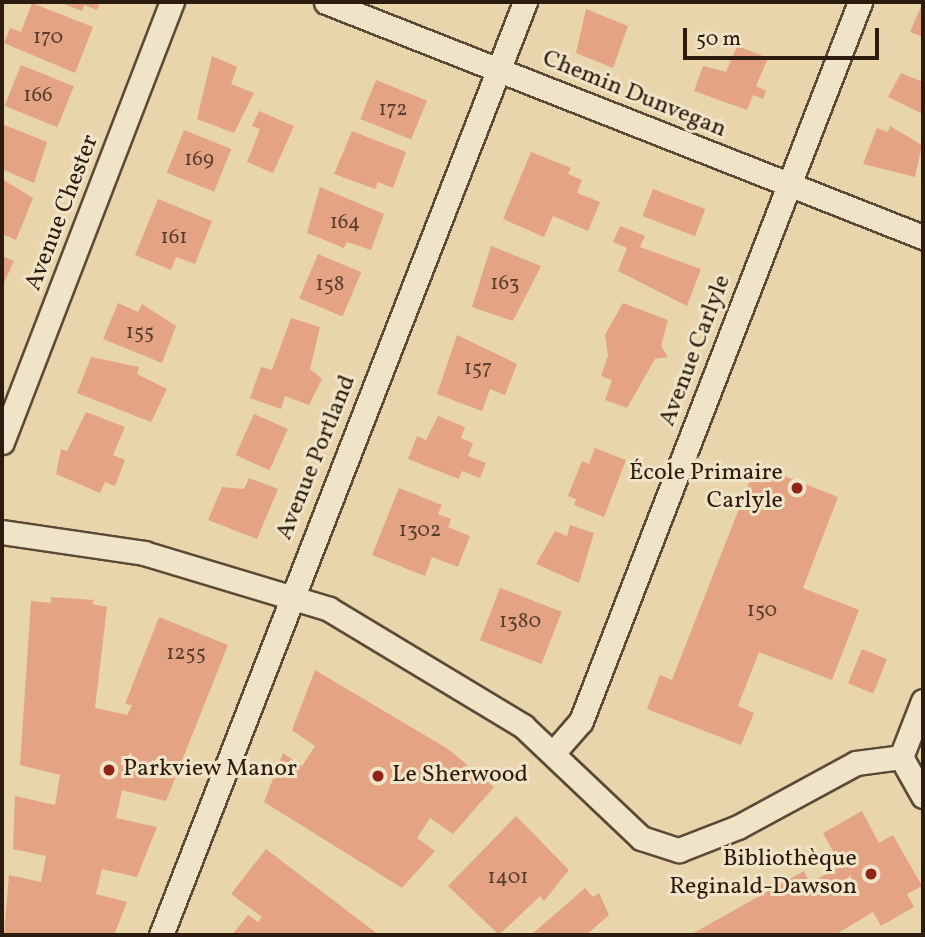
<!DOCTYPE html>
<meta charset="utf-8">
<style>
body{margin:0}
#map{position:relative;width:925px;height:937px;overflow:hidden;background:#e8d5ab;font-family:Vollkorn,serif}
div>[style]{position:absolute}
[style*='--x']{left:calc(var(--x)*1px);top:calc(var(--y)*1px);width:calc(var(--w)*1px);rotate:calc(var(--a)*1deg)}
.building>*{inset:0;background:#e4a484;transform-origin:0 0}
.roads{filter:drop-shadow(2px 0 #5b4a36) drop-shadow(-2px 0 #5b4a36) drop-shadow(0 2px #5b4a36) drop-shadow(0 -2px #5b4a36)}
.street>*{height:23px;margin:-11.5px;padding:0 11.5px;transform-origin:11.5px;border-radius:11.5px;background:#f0e4c8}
.dots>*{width:19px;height:19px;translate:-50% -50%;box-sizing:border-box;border:4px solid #f0e4c8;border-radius:50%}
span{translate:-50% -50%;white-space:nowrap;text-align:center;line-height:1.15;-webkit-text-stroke:6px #f0e4c8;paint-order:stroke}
.number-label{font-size:21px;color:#5a3e2c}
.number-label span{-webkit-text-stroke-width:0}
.street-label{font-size:24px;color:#2c1c0f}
.poi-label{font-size:24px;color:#2c1c0f}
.right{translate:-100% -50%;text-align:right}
.left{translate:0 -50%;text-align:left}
.frame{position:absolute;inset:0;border:4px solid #2c1c0f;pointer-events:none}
.scale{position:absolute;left:683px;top:28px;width:196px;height:32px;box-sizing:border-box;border:4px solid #2c1c0f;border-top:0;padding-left:9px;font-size:21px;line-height:24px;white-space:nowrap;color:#2c1c0f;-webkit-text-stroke:5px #f0e4c8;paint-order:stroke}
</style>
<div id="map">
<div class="building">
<div style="clip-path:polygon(59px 2px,100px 2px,97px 10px,84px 5px,82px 11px)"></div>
<div style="clip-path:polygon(923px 2px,923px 37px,910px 32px)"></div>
<div style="clip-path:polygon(32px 3px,93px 27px,75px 73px,4px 43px,10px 28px,21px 32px)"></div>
<div style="clip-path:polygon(586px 9px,628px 26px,613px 68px,576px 53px)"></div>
<div style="clip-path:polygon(737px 46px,768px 58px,756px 86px,766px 91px,763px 99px,753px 95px,747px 110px,694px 91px,703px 66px,726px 72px)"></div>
<div style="clip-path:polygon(212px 56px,237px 67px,231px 84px,254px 93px,234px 133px,197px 119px)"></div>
<div style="left:21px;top:65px;width:57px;height:44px;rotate:22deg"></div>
<div style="clip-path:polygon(901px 73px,923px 82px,923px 114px,888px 97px)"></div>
<div style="left:376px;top:80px;width:55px;height:42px;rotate:22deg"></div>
<div style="clip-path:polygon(259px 111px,294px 126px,273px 173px,247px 162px,260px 129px,252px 126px)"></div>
<div style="clip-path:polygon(2px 124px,47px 142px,34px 183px,2px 169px)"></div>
<div style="clip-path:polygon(890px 126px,922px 145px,915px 177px,863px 164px,877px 128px,888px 132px)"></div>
<div style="left:184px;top:130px;width:51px;height:46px;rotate:22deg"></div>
<div style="clip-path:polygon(352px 131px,406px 152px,393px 188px,378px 182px,375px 189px,334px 174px)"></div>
<div style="clip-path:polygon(531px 152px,571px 168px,568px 174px,582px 180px,577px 193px,600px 202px,588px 231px,553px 216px,544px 237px,503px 219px)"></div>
<div style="clip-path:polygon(2px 179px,33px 198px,16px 240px,2px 234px)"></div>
<div style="clip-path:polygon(320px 187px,384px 214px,371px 250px,347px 242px,344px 248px,307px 233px)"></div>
<div style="left:653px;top:189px;width:56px;height:29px;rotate:21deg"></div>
<div style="clip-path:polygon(158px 199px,212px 221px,195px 264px,176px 257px,171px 270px,135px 255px)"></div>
<div style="clip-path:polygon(620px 226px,645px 236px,640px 247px,701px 269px,687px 306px,618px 271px,627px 248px,613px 242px)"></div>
<div style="clip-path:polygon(491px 246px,541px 266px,513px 321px,472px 307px)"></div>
<div style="left:318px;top:254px;width:47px;height:48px;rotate:23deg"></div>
<div style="clip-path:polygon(2px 256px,14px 261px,4px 283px,2px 282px)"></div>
<div style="clip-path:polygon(118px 303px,138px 312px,142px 304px,176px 326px,162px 363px,103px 339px)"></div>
<div style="clip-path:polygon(623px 303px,668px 320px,661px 346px,668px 357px,655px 359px,627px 408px,605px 400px,612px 380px,601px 376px,608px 356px,605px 335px)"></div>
<div style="clip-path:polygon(291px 318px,320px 327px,310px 369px,322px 379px,309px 405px,285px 396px,281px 409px,250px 398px,261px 367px,272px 370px)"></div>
<div style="clip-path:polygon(457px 335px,517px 364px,505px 395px,490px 389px,482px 411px,437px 394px)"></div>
<div style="clip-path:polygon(91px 357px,139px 367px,137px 374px,167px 389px,151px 422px,77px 393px)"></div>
<div style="clip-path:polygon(86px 412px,125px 427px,113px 455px,125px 460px,115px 486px,105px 482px,100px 493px,56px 474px,61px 449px,67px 451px)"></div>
<div style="left:254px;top:414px;width:37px;height:45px;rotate:24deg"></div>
<div style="clip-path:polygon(438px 416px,465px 427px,461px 438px,473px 443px,468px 456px,486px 463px,480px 478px,462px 471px,459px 479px,408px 459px,417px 436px,426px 440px)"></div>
<div style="clip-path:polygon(595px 448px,626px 460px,604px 517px,574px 505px,576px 499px,568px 496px,582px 461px,589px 464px)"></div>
<div style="clip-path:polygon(756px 465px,838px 497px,803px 588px,859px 610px,832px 680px,759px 652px,738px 706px,754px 713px,741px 745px,647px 709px,660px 675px,672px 680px)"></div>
<div style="clip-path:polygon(249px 478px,278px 489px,257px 539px,208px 520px,222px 487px,244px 489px)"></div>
<div style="clip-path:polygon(399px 488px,442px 505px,438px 514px,451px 519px,448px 527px,470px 536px,458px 567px,432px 557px,425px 576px,372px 555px)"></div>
<div style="clip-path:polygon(570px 525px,594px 533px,579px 583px,536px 564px,555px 531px,567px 536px)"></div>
<div style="left:500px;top:588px;width:66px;height:56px;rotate:21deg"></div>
<div style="clip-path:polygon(51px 597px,94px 600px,92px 604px,107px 607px,95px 708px,127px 715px,132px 705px,125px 704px,159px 617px,228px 645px,166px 801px,122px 790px,116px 818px,157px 827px,137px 877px,102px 869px,96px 894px,127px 902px,114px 935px,4px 935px,9px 875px,41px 882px,46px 856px,13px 849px,15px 796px,55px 805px,60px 775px,20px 765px,31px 601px,51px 603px)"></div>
<div style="left:862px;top:649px;width:27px;height:37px;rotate:22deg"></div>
<div style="clip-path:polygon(315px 670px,448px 749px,494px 787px,453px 834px,430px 818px,417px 838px,435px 851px,402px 888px,264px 802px,283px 753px,302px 766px,315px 746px,292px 730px)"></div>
<div style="clip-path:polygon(862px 811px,879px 843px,893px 835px,922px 886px,907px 894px,914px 907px,881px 926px,873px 912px,835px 935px,690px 935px,804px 871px,810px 883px,841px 866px,823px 833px)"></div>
<div style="clip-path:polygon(516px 816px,569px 870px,544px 901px,540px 896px,499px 935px,448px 886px)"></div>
<div style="clip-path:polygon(266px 849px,379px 935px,232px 935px,248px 915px,258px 922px,262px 917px,231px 894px)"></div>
<div style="clip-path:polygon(585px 888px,593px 897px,599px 893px,609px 915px,586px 935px,531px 935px)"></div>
</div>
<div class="roads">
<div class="street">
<div style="--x:326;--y:2;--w:642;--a:21.49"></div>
<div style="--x:2;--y:442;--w:472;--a:-68.9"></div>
<div style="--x:2;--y:532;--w:144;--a:8.4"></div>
<div style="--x:144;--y:553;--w:193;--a:16.8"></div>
<div style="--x:329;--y:609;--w:227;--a:31.1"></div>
<div style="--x:523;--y:726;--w:163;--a:43.5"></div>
<div style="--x:641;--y:838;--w:40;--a:18"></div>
<div style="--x:679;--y:850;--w:63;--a:-21.3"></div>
<div style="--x:738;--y:827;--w:134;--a:-28.5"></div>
<div style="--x:856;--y:763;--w:45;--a:-7.6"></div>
<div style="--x:923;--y:701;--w:60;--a:111.4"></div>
<div style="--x:901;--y:757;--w:45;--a:60.6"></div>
<div style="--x:554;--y:752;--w:41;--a:-48.9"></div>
<div style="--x:581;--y:721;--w:771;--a:-68.79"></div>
<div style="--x:161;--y:935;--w:1001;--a:-68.69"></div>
</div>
</div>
<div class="dots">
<div style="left:797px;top:488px;background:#8f2418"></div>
<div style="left:109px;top:770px;background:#8f2418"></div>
<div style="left:378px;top:776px;background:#8f2418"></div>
<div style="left:871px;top:874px;background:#8f2418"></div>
</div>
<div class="number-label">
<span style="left:48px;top:38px">170</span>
<span style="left:38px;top:96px">166</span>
<span style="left:393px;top:110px">172</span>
<span style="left:199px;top:160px">169</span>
<span style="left:345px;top:223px">164</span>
<span style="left:174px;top:238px">161</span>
<span style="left:505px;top:284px">163</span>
<span style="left:330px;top:285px">158</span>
<span style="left:140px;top:333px">155</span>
<span style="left:478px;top:369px">157</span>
<span style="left:420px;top:531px">1302</span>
<span style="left:762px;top:611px">150</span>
<span style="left:520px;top:622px">1380</span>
<span style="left:186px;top:654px">1255</span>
<span style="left:508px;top:878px">1401</span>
</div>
<div class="street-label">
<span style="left:634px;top:95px;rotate:22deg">Chemin Dunvegan</span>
<span style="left:63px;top:213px;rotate:-69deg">Avenue Chester</span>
<span style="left:696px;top:351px;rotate:-69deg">Avenue Carlyle</span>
<span style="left:317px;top:458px;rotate:-68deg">Avenue Portland</span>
</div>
<div class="poi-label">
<span class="right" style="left:783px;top:488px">École Primaire<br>Carlyle</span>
<span class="left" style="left:123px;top:770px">Parkview Manor</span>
<span class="left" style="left:392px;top:776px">Le Sherwood</span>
<span class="right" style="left:857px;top:874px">Bibliothèque<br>Reginald-Dawson</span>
</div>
<div class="frame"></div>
<div class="scale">50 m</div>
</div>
